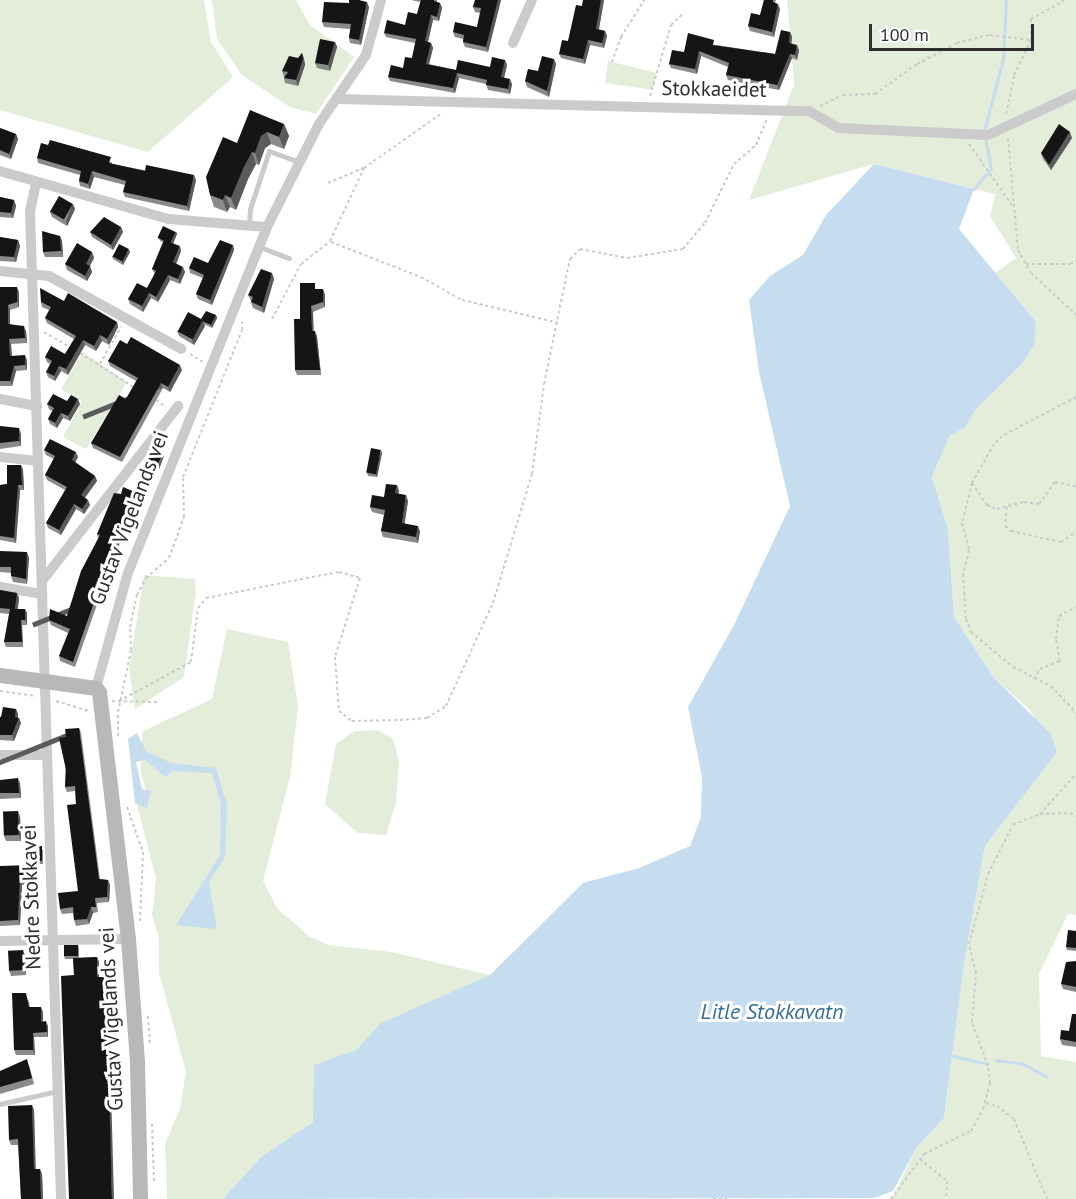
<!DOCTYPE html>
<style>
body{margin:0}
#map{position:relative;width:1076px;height:1199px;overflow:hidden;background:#fff;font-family:"PT Sans",sans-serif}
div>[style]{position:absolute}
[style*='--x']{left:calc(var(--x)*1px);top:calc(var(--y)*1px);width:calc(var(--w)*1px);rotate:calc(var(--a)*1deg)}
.green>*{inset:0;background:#e4ecda}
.water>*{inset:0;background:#c5ddee}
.stream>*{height:3px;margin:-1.5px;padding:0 1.5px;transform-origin:1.5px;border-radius:1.5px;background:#c5ddee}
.path>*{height:2px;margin-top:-1px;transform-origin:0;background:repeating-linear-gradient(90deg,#cbcbcb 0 3px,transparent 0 6px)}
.lane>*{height:5px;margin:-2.5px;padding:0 2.5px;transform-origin:2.5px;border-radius:2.5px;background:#cbcbcb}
.street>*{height:10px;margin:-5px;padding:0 5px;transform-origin:5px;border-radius:5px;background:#cbcbcb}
.secondary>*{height:15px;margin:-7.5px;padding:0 7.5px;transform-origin:7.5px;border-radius:7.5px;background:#b8b8b8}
.wall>*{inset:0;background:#8a8a8a}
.shaded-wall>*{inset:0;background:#5b5b5b;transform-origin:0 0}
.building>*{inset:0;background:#151515;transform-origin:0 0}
span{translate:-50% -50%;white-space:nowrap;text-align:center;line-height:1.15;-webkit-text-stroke:6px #fff;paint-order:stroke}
.street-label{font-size:21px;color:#2e2e2e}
.water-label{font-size:22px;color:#366e96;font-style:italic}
.scale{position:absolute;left:869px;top:24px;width:165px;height:27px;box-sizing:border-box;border:3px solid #2e2e2e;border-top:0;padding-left:8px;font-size:18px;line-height:21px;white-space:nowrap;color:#2e2e2e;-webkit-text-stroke:4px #fff;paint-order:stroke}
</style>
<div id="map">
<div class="green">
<div style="clip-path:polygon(0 0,204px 0,211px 42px,233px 77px,148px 152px,0 110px)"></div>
<div style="clip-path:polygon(212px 0,296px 0,310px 25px,354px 57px,316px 114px,290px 107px,242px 75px,217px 39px)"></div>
<div style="clip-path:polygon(787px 0,1076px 0,1076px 915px,1068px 914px,1039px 974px,1041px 1056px,1076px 1062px,1076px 1199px,892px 1199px,917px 1147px,944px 1118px,965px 957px,985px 846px,1057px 752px,1029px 709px,994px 678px,954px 617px,948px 529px,932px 477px,950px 435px,965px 428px,976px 409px,1022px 364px,1036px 322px,995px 273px,1016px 258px,990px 216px,995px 194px,874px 164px,749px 200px,794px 85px)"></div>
<div style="clip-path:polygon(608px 61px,657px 73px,653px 90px,605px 83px)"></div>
<div style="clip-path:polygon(83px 352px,127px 382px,86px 449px,63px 437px,82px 402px,61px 389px)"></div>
<div style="clip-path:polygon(144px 575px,195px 579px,196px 591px,184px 677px,135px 709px,129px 668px)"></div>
<div style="clip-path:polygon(227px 629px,288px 642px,298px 706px,291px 773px,263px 881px,277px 908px,310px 937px,329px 945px,391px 952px,490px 975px,382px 1023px,356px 1050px,315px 1065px,313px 1122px,261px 1157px,223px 1199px,167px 1199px,165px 1143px,180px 1109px,186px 1072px,159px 973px,159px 938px,152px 915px,156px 878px,137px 805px,149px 800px,141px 774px,141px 748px,143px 731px,212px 699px)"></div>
<div style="clip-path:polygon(378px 730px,393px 739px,399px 762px,396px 802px,386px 835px,358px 833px,325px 804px,336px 744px,355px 731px)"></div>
</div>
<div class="water">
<div style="clip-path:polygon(874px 164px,974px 189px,959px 229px,1036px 322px,1034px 345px,1022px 364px,976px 409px,965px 428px,950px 435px,932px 477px,948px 529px,954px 617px,994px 678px,1051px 734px,1057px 752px,985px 846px,965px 957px,944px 1118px,917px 1147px,893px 1191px,874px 1198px,223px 1199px,261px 1157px,313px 1122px,314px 1065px,356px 1050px,381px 1023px,490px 975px,583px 883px,639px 868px,690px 846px,701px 817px,702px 777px,688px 707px,734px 625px,790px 506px,759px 372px,749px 300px,770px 276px,803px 255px,826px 215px)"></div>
<div style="clip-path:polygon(137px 733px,146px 751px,171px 763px,216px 768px,227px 805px,225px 857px,209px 882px,217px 929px,176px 925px,220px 855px,221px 804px,212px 773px,172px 771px,166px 777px,145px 760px,136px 762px,142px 789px,151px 791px,147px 808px,135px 803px,128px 739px)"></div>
</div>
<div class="stream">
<div style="--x:984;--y:131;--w:74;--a:-75.2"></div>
<div style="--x:1003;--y:59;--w:59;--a:-87.1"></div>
<div style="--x:974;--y:189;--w:26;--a:-50"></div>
<div style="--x:991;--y:169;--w:32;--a:-101"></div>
<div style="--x:953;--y:1056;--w:35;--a:13"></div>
<div style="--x:996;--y:1060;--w:27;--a:8"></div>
<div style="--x:1023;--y:1064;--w:26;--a:28"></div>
</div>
<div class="path">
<div style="--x:1061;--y:0;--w:7;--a:0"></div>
<div style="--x:612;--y:62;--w:27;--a:-70"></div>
<div style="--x:621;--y:37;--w:44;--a:-58.1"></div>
<div style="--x:650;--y:96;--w:74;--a:-73.5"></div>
<div style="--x:671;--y:25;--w:16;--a:-43"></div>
<div style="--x:820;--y:106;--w:25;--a:-26"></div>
<div style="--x:843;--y:95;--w:32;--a:-2"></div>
<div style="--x:875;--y:94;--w:52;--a:-35.5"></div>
<div style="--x:917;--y:64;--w:45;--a:-27.7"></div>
<div style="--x:957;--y:43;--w:34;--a:-14"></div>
<div style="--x:990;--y:35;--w:40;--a:7.1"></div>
<div style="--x:1006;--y:114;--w:40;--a:-78"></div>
<div style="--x:1014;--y:75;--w:39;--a:-64"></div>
<div style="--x:1031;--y:40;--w:21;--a:-90"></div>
<div style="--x:1031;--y:19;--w:37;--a:-29"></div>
<div style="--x:1008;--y:138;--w:112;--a:84.9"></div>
<div style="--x:1018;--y:250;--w:26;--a:61"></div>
<div style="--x:1031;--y:273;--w:62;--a:43"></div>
<div style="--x:969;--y:144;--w:78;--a:54.9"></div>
<div style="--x:328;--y:183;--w:39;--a:-23"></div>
<div style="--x:331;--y:242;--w:97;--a:21.3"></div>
<div style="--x:421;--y:277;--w:47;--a:29.3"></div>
<div style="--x:462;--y:300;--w:100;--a:13.3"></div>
<div style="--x:1026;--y:264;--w:44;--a:0"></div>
<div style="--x:1070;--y:264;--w:7;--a:-27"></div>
<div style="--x:272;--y:319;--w:62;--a:-62.2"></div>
<div style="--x:301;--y:264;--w:37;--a:-38"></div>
<div style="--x:330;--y:241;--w:81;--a:-65"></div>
<div style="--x:364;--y:168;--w:95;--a:-35.2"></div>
<div style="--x:44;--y:332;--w:30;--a:30"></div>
<div style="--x:80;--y:353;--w:65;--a:32.5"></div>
<div style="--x:190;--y:354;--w:15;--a:32"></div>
<div style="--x:100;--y:364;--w:43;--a:-60.4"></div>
<div style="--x:1076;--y:397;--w:84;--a:152.2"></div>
<div style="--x:1002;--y:436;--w:11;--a:135"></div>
<div style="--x:994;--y:444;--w:45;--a:119.4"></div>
<div style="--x:972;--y:483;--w:41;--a:104"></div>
<div style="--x:962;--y:523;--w:28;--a:75"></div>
<div style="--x:969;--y:550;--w:25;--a:104"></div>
<div style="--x:963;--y:574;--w:45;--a:86.2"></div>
<div style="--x:966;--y:619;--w:14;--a:69"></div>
<div style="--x:971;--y:632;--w:55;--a:39.8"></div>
<div style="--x:1013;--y:667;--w:42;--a:26.6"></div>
<div style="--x:1051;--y:686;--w:37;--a:47"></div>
<div style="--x:156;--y:400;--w:12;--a:35"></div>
<div style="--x:972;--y:483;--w:27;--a:56"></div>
<div style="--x:987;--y:505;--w:11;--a:22"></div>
<div style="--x:997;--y:509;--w:28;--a:-15"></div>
<div style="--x:1024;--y:502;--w:15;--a:8"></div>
<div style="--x:1039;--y:504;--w:27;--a:-54"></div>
<div style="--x:1055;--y:482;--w:21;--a:11"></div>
<div style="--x:1007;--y:507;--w:19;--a:96"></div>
<div style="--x:1005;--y:526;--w:8;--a:40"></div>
<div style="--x:1011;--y:531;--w:51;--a:12.4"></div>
<div style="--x:1061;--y:542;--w:18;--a:-34"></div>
<div style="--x:1034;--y:679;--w:12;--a:-59"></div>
<div style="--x:1040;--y:669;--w:22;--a:-22"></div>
<div style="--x:1060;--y:661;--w:22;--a:-100"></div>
<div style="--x:1056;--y:639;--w:23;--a:-83"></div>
<div style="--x:1059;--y:616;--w:19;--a:-28"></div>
<div style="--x:0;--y:691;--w:36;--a:8"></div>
<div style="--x:56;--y:701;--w:34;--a:17"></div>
<div style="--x:112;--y:701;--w:45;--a:1.3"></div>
<div style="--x:119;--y:701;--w:82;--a:-28.4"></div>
<div style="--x:191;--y:662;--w:54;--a:-82.6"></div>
<div style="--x:198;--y:608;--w:13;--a:-51"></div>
<div style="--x:206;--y:598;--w:136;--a:-11.1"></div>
<div style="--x:339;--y:572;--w:22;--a:16"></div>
<div style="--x:360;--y:578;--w:83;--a:107.6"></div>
<div style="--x:335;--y:657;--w:54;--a:85.8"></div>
<div style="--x:339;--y:711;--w:16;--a:38"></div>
<div style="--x:352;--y:721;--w:48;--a:-1.2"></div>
<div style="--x:400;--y:720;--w:27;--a:-4"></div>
<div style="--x:427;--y:718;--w:22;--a:-32"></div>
<div style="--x:446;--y:706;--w:113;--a:-65.5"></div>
<div style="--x:493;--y:603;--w:135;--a:-73.2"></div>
<div style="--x:532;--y:474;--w:91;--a:-82.4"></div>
<div style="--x:544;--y:384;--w:128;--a:-78.3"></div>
<div style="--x:570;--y:259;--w:14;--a:-45"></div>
<div style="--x:580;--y:249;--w:48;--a:10.8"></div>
<div style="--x:627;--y:258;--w:57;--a:-9.1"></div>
<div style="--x:683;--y:249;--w:34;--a:-50"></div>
<div style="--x:705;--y:223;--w:66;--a:-63.8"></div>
<div style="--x:734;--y:164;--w:29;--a:-41"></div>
<div style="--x:756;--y:145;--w:28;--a:-67"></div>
<div style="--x:118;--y:736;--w:24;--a:-90"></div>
<div style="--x:118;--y:712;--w:63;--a:-78.2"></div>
<div style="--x:131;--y:650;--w:23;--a:-92"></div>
<div style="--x:130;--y:627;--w:33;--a:-78"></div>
<div style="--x:137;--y:595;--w:19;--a:-62"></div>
<div style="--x:146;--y:578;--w:30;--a:-41"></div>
<div style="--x:169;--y:558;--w:44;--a:-69.9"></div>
<div style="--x:184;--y:517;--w:40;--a:-91.4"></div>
<div style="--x:183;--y:477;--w:158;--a:-68.1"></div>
<div style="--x:242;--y:330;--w:8;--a:-90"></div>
<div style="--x:127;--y:807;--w:48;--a:70.4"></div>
<div style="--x:143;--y:852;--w:69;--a:92.5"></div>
<div style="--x:1040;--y:814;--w:30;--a:-2"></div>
<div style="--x:1070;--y:813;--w:7;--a:27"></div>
<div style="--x:148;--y:1016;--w:30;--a:86"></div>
<div style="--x:986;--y:1103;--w:11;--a:15"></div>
<div style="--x:997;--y:1106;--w:21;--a:37"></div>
<div style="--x:1014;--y:1119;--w:87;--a:67.6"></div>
<div style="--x:152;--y:1124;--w:57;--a:88"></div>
<div style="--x:920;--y:1159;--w:35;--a:39"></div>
<div style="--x:947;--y:1181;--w:18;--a:93"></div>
<div style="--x:713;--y:1199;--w:14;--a:0"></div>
<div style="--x:891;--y:1199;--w:56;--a:-53.7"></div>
<div style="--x:924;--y:1154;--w:52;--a:-26.1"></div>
<div style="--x:971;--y:1131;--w:25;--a:-61"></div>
<div style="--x:983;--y:1109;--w:27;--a:-75"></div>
<div style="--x:990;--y:1083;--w:17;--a:-97"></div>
<div style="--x:988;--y:1066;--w:47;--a:-110"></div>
<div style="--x:972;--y:1022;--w:49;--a:-85.3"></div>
<div style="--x:976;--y:973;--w:30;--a:-104"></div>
<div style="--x:969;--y:944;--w:73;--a:-74.8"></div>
<div style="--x:988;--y:874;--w:55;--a:-63"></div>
<div style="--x:1013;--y:825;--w:29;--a:-22"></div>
<div style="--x:1040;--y:814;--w:54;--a:-48"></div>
</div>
<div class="lane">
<div style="--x:249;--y:224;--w:15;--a:-86"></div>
<div style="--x:250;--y:209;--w:61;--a:-71.9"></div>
<div style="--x:269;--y:151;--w:32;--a:20"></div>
<div style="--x:260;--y:247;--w:31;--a:21"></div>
<div style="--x:0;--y:1104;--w:58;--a:-12.8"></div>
</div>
<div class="street">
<div style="--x:513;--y:43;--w:47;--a:-66.2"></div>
<div style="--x:337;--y:99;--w:472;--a:1.5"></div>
<div style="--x:809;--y:111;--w:34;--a:30"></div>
<div style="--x:838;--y:128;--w:150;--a:2.7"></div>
<div style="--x:988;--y:135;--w:97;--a:-25"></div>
<div style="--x:0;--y:171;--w:176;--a:15.9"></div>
<div style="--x:169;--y:219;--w:98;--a:4.7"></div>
<div style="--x:36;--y:183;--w:29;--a:102"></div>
<div style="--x:30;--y:211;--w:988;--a:88.2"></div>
<div style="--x:0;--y:271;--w:49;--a:5.8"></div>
<div style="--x:49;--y:276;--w:151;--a:28.9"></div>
<div style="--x:0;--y:399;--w:38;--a:11"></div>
<div style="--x:0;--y:457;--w:37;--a:6"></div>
<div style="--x:42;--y:581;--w:222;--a:-52.1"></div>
<div style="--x:0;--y:587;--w:43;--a:9.5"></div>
<div style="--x:96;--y:688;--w:119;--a:-74.5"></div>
<div style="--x:128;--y:573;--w:373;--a:-68.1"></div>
<div style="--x:267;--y:227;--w:115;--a:-63.2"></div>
<div style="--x:319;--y:124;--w:83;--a:-55.7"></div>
<div style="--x:366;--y:55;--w:57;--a:-74.7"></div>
<div style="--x:0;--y:755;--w:45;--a:0"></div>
<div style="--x:0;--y:941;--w:128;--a:-0.9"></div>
</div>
<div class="secondary">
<div style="--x:0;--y:675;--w:97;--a:7.7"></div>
<div style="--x:96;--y:688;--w:5;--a:53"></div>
<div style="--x:99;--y:692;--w:249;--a:83.3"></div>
<div style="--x:128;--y:939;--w:124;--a:85.8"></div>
<div style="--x:137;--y:1063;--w:136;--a:88.7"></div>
</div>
<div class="wall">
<div style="clip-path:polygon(411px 0,437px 0,437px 2px,440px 3px,442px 8px,439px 21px,433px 20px,428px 42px,431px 43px,433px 48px,429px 64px,456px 70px,490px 67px,505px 60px,507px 65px,504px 78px,512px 84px,510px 94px,488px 90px,486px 84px,459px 78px,455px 93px,390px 81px,388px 77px,403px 68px,412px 58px,415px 43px,386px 37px,384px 33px,405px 25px,417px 14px,420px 2px)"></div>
<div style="clip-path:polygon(475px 0,501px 0,488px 52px,465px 47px,463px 42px,463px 39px,455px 37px,453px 32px,477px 27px,480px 13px,475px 12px,473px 7px)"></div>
<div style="clip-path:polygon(583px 0,604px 0,599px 29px,605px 31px,607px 36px,604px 48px,590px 45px,585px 64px,561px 58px,559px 54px,568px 41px,582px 6px)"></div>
<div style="clip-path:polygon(764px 0,776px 0,775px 3px,780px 9px,774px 37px,750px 31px,748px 26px,760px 15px)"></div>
<div style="clip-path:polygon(369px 7px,361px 45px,350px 43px,349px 38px,350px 29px,324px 27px,322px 22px)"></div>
<div style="clip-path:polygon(790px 32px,792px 37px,791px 44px,799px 50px,797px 60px,792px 58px,779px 90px,728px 80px,726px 75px,728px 67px,701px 56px,697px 74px,671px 68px,669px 64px,684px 52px,716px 45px,775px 54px)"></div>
<div style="clip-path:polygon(335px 42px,337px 47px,330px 71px,317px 68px,315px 63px)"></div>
<div style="clip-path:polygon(302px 53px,304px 59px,305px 65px,298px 86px,285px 83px,284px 78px,284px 77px,282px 71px,298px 58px)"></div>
<div style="clip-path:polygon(554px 59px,556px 64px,549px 97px,527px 87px,525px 81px)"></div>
<div style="clip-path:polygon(284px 124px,289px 136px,284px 149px,271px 144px,265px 148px,259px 165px,256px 164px,248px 179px,236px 210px,230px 207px,227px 212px,214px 207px,210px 195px,237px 143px)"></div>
<div style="clip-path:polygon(0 128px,16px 134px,18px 139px,11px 159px,0 155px)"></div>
<div style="clip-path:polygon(1072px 138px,1051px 170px,1043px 159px,1041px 153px)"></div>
<div style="clip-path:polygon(37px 158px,112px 162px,112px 164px,196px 180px,189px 211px,125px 197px,123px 192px,125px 185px,94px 177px,90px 189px,80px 186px,79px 181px,80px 175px,38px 163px)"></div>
<div style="clip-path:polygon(0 197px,14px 200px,16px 206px,13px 218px,0 217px)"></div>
<div style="clip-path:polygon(73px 204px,75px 209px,67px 226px,52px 217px,50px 212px)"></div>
<div style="clip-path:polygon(121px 227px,123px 232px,113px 250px,92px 237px,90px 232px)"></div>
<div style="clip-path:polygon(176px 232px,177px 234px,173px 244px,181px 251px,176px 264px,185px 272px,180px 284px,170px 280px,158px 302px,151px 298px,143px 312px,130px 304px,128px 299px,147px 288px,155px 274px,152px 269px,163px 242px,160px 241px,159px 238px)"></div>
<div style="clip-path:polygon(60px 236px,62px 241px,63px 257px,45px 257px,43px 252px)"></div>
<div style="clip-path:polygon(0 237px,18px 240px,20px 246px,16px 262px,0 261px)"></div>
<div style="clip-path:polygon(233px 245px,234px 250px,212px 305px,198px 299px,196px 294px,203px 278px,190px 273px,189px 268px,208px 263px)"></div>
<div style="clip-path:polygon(92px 252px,94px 258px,90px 266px,92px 272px,87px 281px,67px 270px,65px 264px)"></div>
<div style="clip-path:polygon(130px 252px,123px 265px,113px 259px,112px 256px)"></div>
<div style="clip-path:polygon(272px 273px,274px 279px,264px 313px,253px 308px,251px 302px,251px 301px,248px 295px)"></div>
<div style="clip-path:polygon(0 287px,19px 292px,19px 307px,10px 310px,10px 324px,26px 331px,27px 343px,11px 344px,12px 356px,27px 360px,27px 370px,16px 371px,12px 386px,0 386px)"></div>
<div style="clip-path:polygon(317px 289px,323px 289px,325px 295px,325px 307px,313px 312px,313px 331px,317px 336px,321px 375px,297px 375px,295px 370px,300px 319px)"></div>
<div style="clip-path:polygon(64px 301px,117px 322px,118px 327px,109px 345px,102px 341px,96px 351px,85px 345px,68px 375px,61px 371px,55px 381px,48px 377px,46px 372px,50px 364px,47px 362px,45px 357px,65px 354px,74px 339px,47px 323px,45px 318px,49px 310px,42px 307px,41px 302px)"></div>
<div style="clip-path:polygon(216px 315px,217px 318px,212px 328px,204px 324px,205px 326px,194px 345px,179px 336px,177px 331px,201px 319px)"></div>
<div style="clip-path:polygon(127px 344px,182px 370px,170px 392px,163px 388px,122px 462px,93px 448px,91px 443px,126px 399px,136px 381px,110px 366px,108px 361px)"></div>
<div style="clip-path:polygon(67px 401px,80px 404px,70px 421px,63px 418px,57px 428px,50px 424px,48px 419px,52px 411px,49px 409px,47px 404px)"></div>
<div style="clip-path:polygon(0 426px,21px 434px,21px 446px,0 449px)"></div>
<div style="clip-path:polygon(44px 450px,78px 457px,75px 462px,95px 476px,97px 481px,85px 498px,90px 505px,84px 514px,76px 509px,61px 535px,48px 528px,46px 523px,65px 490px,47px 480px,45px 475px,54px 459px,46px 455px)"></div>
<div style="clip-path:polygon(382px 453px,377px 477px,368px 476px,367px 473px)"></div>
<div style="clip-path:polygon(163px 454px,164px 456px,159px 469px,149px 464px,148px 462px)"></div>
<div style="clip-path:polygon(21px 465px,23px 470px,24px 490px,20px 490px,16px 543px,0 540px,0 485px,7px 484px)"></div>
<div style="clip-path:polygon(397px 485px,399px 491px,398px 494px,408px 501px,404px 523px,420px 531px,418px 543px,383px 537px,381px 531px,384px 515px,372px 512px,370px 507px,384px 497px)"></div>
<div style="clip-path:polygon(135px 492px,137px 497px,132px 511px,133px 515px,109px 566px,110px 571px,106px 582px,100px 584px,95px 597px,96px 597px,98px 602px,75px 667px,60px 661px,59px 656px,68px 633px,51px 625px,49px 620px,67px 616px,98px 538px,97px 534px,121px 494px)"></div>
<div style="clip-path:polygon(0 551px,29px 558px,27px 584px,13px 582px,11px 576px,11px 573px,0 572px)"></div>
<div style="clip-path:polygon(0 590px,17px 593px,19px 598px,18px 609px,25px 609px,27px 613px,27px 625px,22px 625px,23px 647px,6px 647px,4px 642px,9px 614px,0 613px)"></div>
<div style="clip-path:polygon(16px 709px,18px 714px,18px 718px,19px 718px,21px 723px,14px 741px,0 740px,0 717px)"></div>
<div style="clip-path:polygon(81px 733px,100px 879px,108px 880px,110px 885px,109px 902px,97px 903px,98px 912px,93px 913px,89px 924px,76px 926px,74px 920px,73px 913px,62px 914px,60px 909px,78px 891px,76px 804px,75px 791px,67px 792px,65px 787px,66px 737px)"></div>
<div style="clip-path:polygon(0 780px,20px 783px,21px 798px,0 799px)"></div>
<div style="clip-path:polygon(20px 816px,21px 841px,6px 841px,4px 836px)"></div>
<div style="clip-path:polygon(43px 849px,43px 864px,34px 864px,33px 861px)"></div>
<div style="clip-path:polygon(0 866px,32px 870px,32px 885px,22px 885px,20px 925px,0 926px)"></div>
<div style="clip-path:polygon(1076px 931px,1076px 951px,1067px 950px,1066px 947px)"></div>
<div style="clip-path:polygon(78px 945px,79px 948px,79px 958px,97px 957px,99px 962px,99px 977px,106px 982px,109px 1016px,74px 975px,73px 959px,65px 959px,64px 956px)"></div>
<div style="clip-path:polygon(23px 950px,25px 956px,26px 975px,11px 976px,9px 970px)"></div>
<div style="clip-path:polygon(1076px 961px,1076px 992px,1063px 989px,1061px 984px)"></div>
<div style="clip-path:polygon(28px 998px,30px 1007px,43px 1012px,43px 1022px,48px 1026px,48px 1037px,34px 1037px,35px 1055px,16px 1055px,14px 1050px)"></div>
<div style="clip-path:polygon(1076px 1014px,1076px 1047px,1062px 1045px,1060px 1039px,1069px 1031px)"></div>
<div style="clip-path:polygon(29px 1065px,34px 1084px,0 1094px,0 1071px)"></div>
<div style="clip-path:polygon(32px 1105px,34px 1110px,35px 1169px,40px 1169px,42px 1174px,43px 1199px,21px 1199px,18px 1145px,11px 1145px,9px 1140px)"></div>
</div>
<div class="shaded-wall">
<div style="clip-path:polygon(498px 0,501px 0,488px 52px,486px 47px)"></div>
<div style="clip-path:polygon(601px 0,604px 0,598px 34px,596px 29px)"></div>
<div style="clip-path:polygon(367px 2px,369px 7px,361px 45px,359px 40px)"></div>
<div style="clip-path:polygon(440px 3px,442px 8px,439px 21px,437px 17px)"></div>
<div style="clip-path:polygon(778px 4px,780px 9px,774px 37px,772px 32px)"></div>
<div style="clip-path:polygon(431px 15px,433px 20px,427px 46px,425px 41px)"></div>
<div style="clip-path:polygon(605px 31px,607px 36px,604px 48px,602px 43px)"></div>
<div style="clip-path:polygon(790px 32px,792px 37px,791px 48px,789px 43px)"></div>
<div style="clip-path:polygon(588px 40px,590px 45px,585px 64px,583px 59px)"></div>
<div style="clip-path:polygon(335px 42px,337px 47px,330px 71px,328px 65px)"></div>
<div style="clip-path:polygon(431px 43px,433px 48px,428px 68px,426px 64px)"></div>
<div style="clip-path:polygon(797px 45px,799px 50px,797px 60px,795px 55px)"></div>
<div style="clip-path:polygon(699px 51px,701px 56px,697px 74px,695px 69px)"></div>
<div style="clip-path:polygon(302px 53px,304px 59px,305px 65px,298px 86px,296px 80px)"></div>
<div style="clip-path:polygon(790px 54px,792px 58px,779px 90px,777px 85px)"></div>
<div style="clip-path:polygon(554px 59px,556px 64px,549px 97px,547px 91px)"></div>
<div style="clip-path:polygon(505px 60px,507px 65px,503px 82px,501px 77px)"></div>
<div style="clip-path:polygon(457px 73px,459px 78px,455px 93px,453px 88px)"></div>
<div style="clip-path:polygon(510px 79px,512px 84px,510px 94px,508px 89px)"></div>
<div style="clip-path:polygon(284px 124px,289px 136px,284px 149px,279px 137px)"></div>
<div style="clip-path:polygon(267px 132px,271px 144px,265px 148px,259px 165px,255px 153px,261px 136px)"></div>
<div style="clip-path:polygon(1070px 132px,1072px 138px,1051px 170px,1049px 165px)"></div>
<div style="clip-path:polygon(16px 134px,18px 139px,11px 159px,9px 154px)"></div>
<div style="clip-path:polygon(252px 152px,256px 164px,248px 179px,236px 210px,231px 198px,244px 167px)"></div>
<div style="clip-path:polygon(92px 171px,94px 177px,90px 189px,88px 184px)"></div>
<div style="clip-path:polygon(194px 175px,196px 180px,189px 211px,187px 206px)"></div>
<div style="clip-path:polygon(225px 195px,230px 207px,227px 212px,223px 200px)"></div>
<div style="clip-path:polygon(14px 200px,16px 206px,13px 218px,11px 213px)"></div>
<div style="clip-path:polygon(73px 204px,75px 209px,67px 226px,66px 221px)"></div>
<div style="clip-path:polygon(121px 227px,123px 232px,113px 250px,111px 245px)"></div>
<div style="clip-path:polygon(176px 232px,177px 234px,172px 246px,171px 243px)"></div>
<div style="clip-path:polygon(60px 236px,62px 241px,63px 257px,61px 251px)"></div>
<div style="clip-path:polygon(18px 240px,20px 246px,16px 262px,14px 257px)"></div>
<div style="clip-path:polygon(233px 245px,234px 250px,212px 305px,210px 300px)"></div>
<div style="clip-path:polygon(180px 246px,181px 251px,175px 267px,173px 262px)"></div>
<div style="clip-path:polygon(129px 249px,130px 252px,123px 265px,122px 262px)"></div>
<div style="clip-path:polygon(92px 252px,94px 258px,88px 269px,86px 264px)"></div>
<div style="clip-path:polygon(90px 266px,92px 272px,87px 281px,85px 276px)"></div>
<div style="clip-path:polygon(183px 267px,185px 272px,180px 284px,178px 279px)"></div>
<div style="clip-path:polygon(272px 273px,274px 279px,264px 313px,262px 307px)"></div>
<div style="clip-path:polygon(168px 275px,170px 280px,158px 302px,156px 297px)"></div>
<div style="clip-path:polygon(17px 287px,19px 292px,19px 307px,17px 302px)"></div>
<div style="clip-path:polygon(323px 289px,325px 295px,325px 307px,323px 302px)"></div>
<div style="clip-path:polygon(149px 293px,151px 298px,143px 312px,142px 306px)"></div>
<div style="clip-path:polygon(8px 305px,10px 310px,10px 329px,8px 324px)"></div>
<div style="clip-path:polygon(311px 306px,313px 312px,314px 336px,312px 331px)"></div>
<div style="clip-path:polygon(216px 315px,217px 318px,212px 328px,211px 325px)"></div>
<div style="clip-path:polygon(203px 320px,205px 326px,194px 345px,192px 340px)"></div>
<div style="clip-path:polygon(117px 322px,118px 327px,109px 345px,107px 339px)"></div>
<div style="clip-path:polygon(24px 326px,26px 331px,27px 343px,25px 338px)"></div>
<div style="clip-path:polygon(315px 331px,317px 336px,321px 375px,320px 370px)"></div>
<div style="clip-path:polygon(100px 335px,102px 341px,96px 351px,94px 346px)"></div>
<div style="clip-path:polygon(9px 339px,11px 344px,12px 361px,10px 356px)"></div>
<div style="clip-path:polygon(83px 340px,85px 345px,68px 375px,66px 369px)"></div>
<div style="clip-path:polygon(25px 355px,27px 360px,27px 370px,25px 365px)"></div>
<div style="clip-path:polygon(180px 365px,182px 370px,170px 392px,168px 387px)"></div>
<div style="clip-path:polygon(14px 366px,16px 371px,12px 386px,10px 381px)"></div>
<div style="clip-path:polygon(59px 366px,61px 371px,55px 381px,54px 376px)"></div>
<div style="left:161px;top:383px;width:5px;height:85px;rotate:68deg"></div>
<div style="clip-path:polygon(78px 399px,80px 404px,70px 421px,68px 416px)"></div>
<div style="clip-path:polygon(61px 413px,63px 418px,57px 428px,55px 423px)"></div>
<div style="clip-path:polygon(19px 428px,21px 434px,21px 446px,19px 441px)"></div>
<div style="clip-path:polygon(381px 450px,382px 453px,377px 477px,376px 475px)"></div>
<div style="clip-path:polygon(76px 452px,78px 457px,74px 465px,72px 460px)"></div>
<div style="clip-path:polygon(163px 454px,164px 456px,159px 469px,158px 466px)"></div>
<div style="clip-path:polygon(21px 465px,23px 470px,24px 490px,22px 485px)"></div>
<div style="clip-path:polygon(95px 476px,97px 481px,83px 500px,81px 495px)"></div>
<div style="clip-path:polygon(18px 485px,20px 490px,16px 543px,14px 538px)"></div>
<div style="clip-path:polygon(397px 485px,399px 491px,397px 499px,395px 493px)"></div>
<div style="clip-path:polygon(135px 492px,137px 497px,132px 511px,133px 515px,109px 566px,110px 571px,106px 582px,104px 577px,105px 564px)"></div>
<div style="clip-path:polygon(406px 495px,408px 501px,404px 528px,402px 523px)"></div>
<div style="clip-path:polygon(88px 500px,90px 505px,84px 514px,82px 509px)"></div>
<div style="clip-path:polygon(74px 504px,76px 509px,61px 535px,59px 530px)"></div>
<div style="clip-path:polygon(418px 526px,420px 531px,418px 543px,416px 537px)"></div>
<div style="clip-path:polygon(27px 552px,29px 558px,27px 584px,26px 579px)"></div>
<div style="clip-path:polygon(98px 578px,100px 584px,94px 600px,92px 595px)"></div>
<div style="clip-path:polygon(17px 593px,19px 598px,17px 614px,15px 609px)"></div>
<div style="left:96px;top:597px;width:5px;height:69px;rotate:68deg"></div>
<div style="clip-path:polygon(25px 609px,27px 613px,27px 625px,25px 620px)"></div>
<div style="clip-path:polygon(21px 620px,22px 625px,23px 647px,22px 642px)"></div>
<div style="clip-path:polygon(16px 709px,18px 714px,17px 723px,15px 717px)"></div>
<div style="clip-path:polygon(19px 718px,21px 723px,14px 741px,12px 735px)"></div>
<div style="left:79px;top:728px;width:5px;height:152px;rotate:68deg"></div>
<div style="clip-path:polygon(18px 778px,20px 783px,21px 798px,19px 793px)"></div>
<div style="clip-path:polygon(18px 811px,20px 816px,21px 841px,19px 835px)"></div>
<div style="clip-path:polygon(30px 865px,32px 870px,32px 885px,30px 880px)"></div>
<div style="clip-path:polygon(20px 880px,22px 885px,20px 925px,18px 920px)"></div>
<div style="clip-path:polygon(108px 880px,110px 885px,109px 902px,107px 897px)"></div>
<div style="clip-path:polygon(91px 907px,93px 913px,89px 924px,87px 919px)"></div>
<div style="clip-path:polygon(23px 950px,25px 956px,26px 975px,24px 970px)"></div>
<div style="clip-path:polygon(97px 957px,99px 962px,99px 983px,97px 977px)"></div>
<div style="clip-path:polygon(104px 977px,106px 982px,109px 1016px,114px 1199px,112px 1199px)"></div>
<div style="clip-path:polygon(41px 1007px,43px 1012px,43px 1026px,41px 1022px)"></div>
<div style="clip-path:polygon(46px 1021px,48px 1026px,48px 1037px,47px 1032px)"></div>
<div style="clip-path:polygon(33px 1033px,34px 1037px,35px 1055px,33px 1050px)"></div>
<div style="clip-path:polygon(32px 1105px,34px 1110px,36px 1174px,34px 1169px)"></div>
<div style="clip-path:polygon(40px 1169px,42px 1174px,43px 1199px,41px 1199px)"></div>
</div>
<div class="building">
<div style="clip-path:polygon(349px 0,359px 0,367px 2px,359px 40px,349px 38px,351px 24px,322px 22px,324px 2px,349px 3px)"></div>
<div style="clip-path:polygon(421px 0,434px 0,434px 1px,440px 3px,437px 17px,431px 15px,425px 41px,431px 43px,426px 64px,456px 70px,458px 60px,490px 67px,492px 57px,505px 60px,501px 77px,510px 79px,508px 89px,486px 85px,487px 80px,457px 73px,453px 88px,388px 77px,391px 65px,403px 68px,405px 57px,412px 58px,416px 39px,384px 33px,387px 20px,405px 25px,408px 12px,417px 14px)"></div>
<div style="clip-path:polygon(475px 0,498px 0,486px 47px,463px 42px,464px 35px,453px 32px,455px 22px,477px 27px,481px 8px,473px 7px)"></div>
<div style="clip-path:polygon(583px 0,601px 0,596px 29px,605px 31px,602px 43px,588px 40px,583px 59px,559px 54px,562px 40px,568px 41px,576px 5px,582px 6px)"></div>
<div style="clip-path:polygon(764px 0,773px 0,773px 2px,778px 4px,772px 32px,748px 26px,751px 13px,760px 15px)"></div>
<div style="clip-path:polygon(781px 30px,790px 32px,789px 43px,797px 45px,795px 55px,790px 54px,777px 85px,726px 75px,729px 63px,699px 51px,695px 69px,669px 64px,672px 50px,684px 52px,688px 33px,714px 40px,713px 45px,775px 54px)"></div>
<div style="clip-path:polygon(320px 39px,335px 42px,328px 65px,315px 63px)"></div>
<div style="clip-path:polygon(302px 53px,303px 59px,296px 80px,284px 78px,288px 72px,282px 71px,289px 56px,298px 58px)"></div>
<div style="clip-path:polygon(542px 56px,554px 59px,547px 91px,525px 81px,528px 69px,538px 71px)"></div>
<div style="clip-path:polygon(250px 110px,284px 124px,279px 137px,267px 132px,261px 136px,255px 153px,252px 152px,244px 167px,231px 198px,225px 195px,223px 200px,210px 195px,206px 177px,223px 137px,237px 143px)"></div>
<div style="clip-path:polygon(1059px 124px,1070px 132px,1049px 165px,1041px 153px)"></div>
<div style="clip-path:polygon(0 128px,16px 134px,9px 154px,0 150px)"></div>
<div style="clip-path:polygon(50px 140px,111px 157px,109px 163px,145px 171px,146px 165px,194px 175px,187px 206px,123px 192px,126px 181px,92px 171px,88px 184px,79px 181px,81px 171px,37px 158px,41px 143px,48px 145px)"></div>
<div style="left:59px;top:196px;width:16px;height:18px;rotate:30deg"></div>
<div style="clip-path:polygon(0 197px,14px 200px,11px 213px,0 212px)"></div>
<div style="clip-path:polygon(104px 217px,121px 227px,111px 245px,90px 232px)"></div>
<div style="left:163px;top:226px;width:14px;height:13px;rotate:25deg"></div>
<div style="clip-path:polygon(42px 231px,60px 236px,61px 251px,43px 252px)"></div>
<div style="clip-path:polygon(0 237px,18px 240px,14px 257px,0 256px)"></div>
<div style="clip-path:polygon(164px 240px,180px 246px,173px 262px,183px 267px,178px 279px,168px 275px,156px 297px,149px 293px,142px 306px,128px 299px,137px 283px,147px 288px,156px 271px,152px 269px)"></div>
<div style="clip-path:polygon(220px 240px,233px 245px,210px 300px,196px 294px,204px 275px,189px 268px,194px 257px,208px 263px)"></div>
<div style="clip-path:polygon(77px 243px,92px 252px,86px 264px,90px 266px,85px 276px,65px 264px)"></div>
<div style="left:119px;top:244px;width:11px;height:14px;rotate:27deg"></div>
<div style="clip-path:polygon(261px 269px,272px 273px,262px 307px,251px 302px,253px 297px,248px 295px)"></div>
<div style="clip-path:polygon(300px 283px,315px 283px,315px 289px,323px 289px,323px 302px,311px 306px,312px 331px,315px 331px,320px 370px,295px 370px,294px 319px,300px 319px)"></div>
<div style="clip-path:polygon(0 287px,17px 287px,17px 302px,8px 305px,8px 324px,24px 326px,25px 338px,9px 339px,10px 356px,25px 355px,25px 365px,14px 366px,10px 381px,0 381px)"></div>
<div style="clip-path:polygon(40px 288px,64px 301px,68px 293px,117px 322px,107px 339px,100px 335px,94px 346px,83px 340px,66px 369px,59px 366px,54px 376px,46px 372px,52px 361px,45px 357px,51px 346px,65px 354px,76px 336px,45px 318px,51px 307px,41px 302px)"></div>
<div style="clip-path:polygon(206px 311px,216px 315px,211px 325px,202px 321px,203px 320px,201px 319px)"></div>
<div style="left:188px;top:312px;width:17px;height:22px;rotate:28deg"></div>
<div style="clip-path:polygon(131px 337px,180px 365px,168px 387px,161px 383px,120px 457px,91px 443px,119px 395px,126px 399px,138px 378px,108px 361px,120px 340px,127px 344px)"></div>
<div style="clip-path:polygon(53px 394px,67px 401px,71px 395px,78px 399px,68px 416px,61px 413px,55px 423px,48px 419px,54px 408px,47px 404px)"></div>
<div style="clip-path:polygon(0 426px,19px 428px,19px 441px,0 443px)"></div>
<div style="clip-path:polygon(50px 439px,76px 452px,72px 460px,95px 476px,81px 495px,88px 500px,82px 509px,74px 504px,59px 530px,46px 523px,67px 487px,45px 475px,55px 456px,44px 450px)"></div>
<div style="left:371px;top:448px;width:10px;height:25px;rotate:11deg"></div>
<div style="left:153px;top:449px;width:11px;height:14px;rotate:27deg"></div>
<div style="clip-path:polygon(7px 465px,21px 465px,22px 485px,18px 485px,14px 538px,0 536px,0 485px,7px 484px)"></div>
<div style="clip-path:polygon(386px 484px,397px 485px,395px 493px,406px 495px,402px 523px,418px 526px,416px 537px,381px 531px,385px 510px,370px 507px,372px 495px,384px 497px)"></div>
<div style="clip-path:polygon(123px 487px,135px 492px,128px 509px,131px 510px,105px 564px,108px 565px,104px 577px,98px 578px,92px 595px,96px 597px,73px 662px,59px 656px,70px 629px,49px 620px,50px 609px,67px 616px,81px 571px,100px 535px,97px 534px,114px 493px,121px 494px)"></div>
<div style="clip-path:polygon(0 551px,27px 552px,26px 579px,11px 576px,11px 567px,0 567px)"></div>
<div style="clip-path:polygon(0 590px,17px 593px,15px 609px,25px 609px,25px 620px,21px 620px,22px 642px,4px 642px,10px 609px,0 608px)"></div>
<div style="clip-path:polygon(3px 707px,16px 709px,15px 717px,19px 718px,12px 735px,0 735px,0 717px,1px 717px)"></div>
<div style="clip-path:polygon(79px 728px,99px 879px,108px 880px,107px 897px,95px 898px,96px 907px,91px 907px,87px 919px,74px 920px,73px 907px,60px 909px,58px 893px,78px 891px,67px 805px,76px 804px,75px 786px,65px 787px,66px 770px,59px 738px,66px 737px,65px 729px)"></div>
<div style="clip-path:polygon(18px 778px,19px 793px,0 793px,0 780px)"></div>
<div style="left:18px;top:811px;width:24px;height:15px;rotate:88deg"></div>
<div style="clip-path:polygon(42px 846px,42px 861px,33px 861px,32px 847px)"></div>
<div style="clip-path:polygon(30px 865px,30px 880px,20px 880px,18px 920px,0 921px,0 866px)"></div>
<div style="clip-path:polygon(1068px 930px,1076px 931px,1076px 948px,1066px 947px)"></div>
<div style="left:78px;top:945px;width:11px;height:14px;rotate:90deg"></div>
<div style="left:23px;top:950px;width:20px;height:15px;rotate:87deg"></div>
<div style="clip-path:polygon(97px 957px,97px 977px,104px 977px,107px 1011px,112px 1199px,69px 1199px,61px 976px,74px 975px,73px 958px)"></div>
<div style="clip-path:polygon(1076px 961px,1076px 987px,1061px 984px,1066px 962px)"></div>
<div style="clip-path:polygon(12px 993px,26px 993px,29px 1007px,41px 1007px,41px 1022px,46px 1021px,47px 1032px,33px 1033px,33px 1050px,14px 1050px)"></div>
<div style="clip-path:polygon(1072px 1014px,1076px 1014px,1076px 1042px,1060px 1039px,1061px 1030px,1069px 1031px)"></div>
<div style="clip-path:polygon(27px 1059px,32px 1078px,0 1087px,0 1071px)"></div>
<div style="clip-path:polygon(32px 1105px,34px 1169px,40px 1169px,41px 1199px,21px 1199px,18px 1139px,9px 1140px,8px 1106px)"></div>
</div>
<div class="street-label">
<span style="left:714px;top:89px;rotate:1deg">Stokkaeidet</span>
<span style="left:129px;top:518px;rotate:-69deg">Gustav Vigelands vei</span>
<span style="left:31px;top:897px;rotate:-92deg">Nedre Stokkavei</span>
<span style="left:111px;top:1019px;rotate:-93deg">Gustav Vigelands vei</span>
</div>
<div class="water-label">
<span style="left:772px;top:1012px">Litle Stokkavatn</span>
</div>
<div class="scale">100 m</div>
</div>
